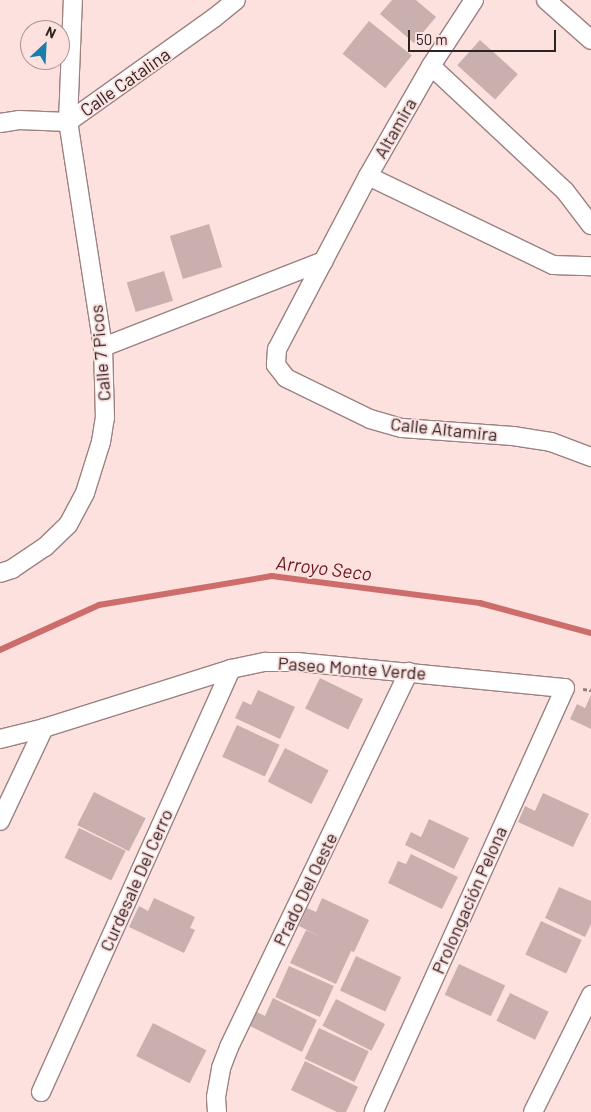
<!DOCTYPE html>
<meta charset="utf-8">
<style>
body{margin:0}
#map{position:relative;width:591px;height:1112px;overflow:hidden;background:#fce1df;font-family:Barlow,sans-serif}
div>[style]{position:absolute}
[style*='--x']{left:calc(var(--x)*1px);top:calc(var(--y)*1px);width:calc(var(--w)*1px);rotate:calc(var(--a)*1deg)}
.stream>*{height:5.5px;margin:-2.75px;padding:0 2.75px;transform-origin:2.75px;border-radius:2.75px;background:#cc6d6b}
.building>*{inset:0;background:#c9b0ae;transform-origin:0 0}
.path>*{height:3px;margin-top:-1.5px;transform-origin:0;background:repeating-linear-gradient(90deg,#93817f 0 4px,transparent 0 6.5px)}
.roads{filter:drop-shadow(1px 0 #9b8281) drop-shadow(-1px 0 #9b8281) drop-shadow(0 1px #9b8281) drop-shadow(0 -1px #9b8281)}
.street>*{height:18px;margin:-9px;padding:0 9px;transform-origin:9px;border-radius:9px;background:#fff}
span{translate:-50% -50%;white-space:nowrap;text-align:center;line-height:1.15;-webkit-text-stroke:4px #fce1df;paint-order:stroke}
.street-label{font-size:18px;color:#2c2322}
.water-label{font-size:19px;color:#6a121a;font-style:italic}
.north{position:absolute;left:20px;top:20px;width:50px;height:50px;box-sizing:border-box;background:#fce1df;border:1px solid #a99593;border-radius:50%;rotate:25deg;font-size:14px;font-weight:700;line-height:20px;text-align:center;color:#2c2322}
.north::after{content:'';display:block;margin:auto;width:18px;height:22px;background:#177fa9;clip-path:polygon(50% 0,100% 100%,50% 72%,0 100%)}
.scale{position:absolute;left:408px;top:30px;width:148px;height:22px;box-sizing:border-box;border:2px solid #2c2322;border-top:0;padding-left:6px;font-size:15px;line-height:18px;white-space:nowrap;color:#2c2322;-webkit-text-stroke:4px #fce1df;paint-order:stroke}
</style>
<div id="map">
<div class="stream">
<div style="--x:0;--y:650;--w:109;--a:-24.4"></div>
<div style="--x:99;--y:605;--w:175;--a:-9.5"></div>
<div style="--x:272;--y:576;--w:210;--a:7.4"></div>
<div style="--x:480;--y:603;--w:115;--a:15.1"></div>
</div>
<div class="building">
<div style="clip-path:polygon(392px 0,416px 0,436px 17px,414px 43px,380px 14px)"></div>
<div style="left:369px;top:21px;width:55px;height:42px;rotate:39deg"></div>
<div style="left:480px;top:40px;width:51px;height:34px;rotate:42deg"></div>
<div style="left:209px;top:224px;width:45px;height:41px;rotate:73deg"></div>
<div style="left:164px;top:271px;width:31px;height:39px;rotate:73deg"></div>
<div style="left:320px;top:678px;width:48px;height:34px;rotate:26deg"></div>
<div style="clip-path:polygon(258px 690px,295px 707px,280px 739px,235px 718px,243px 701px,251px 705px)"></div>
<div style="clip-path:polygon(591px 695px,591px 729px,570px 719px,577px 704px,585px 708px)"></div>
<div style="left:237px;top:725px;width:47px;height:35px;rotate:25deg"></div>
<div style="left:285px;top:748px;width:49px;height:38px;rotate:27deg"></div>
<div style="left:94px;top:792px;width:58px;height:37px;rotate:27deg"></div>
<div style="clip-path:polygon(543px 793px,589px 814px,573px 847px,518px 822px,525px 806px,535px 811px)"></div>
<div style="clip-path:polygon(429px 819px,469px 838px,454px 869px,405px 845px,411px 832px,421px 837px)"></div>
<div style="left:79px;top:828px;width:52px;height:33px;rotate:26deg"></div>
<div style="clip-path:polygon(411px 854px,458px 877px,442px 909px,388px 883px,398px 861px,406px 864px)"></div>
<div style="clip-path:polygon(559px 887px,591px 901px,591px 924px,585px 937px,545px 918px)"></div>
<div style="clip-path:polygon(154px 898px,195px 917px,190px 928px,195px 930px,184px 953px,129px 927px,139px 906px,148px 911px)"></div>
<div style="clip-path:polygon(322px 898px,369px 920px,354px 952px,351px 951px,336px 984px,290px 963px,306px 930px,325px 939px,299px 926px,307px 908px,316px 912px)"></div>
<div style="left:541px;top:921px;width:45px;height:37px;rotate:25deg"></div>
<div style="left:356px;top:956px;width:50px;height:38px;rotate:25deg"></div>
<div style="left:459px;top:964px;width:51px;height:34px;rotate:25deg"></div>
<div style="left:289px;top:966px;width:49px;height:34px;rotate:24deg"></div>
<div style="left:510px;top:993px;width:43px;height:31px;rotate:26deg"></div>
<div style="clip-path:polygon(273px 998px,317px 1020px,302px 1052px,248px 1025px,255px 1011px,265px 1016px)"></div>
<div style="left:336px;top:999px;width:55px;height:30px;rotate:27deg"></div>
<div style="left:153px;top:1023px;width:60px;height:37px;rotate:27deg"></div>
<div style="left:319px;top:1028px;width:55px;height:34px;rotate:25deg"></div>
<div style="clip-path:polygon(305px 1061px,358px 1087px,346px 1112px,337px 1112px,291px 1090px)"></div>
</div>
<div class="path">
<div style="--x:583;--y:689;--w:8;--a:7"></div>
</div>
<div class="roads">
<div class="street">
<div style="--x:474;--y:0;--w:79;--a:123.1"></div>
<div style="--x:431;--y:66;--w:127;--a:119.8"></div>
<div style="--x:368;--y:176;--w:195;--a:117.7"></div>
<div style="--x:277;--y:349;--w:16;--a:94"></div>
<div style="--x:276;--y:365;--w:16;--a:52"></div>
<div style="--x:286;--y:378;--w:93;--a:26"></div>
<div style="--x:370;--y:419;--w:33;--a:16"></div>
<div style="--x:402;--y:428;--w:111;--a:4.1"></div>
<div style="--x:513;--y:436;--w:38;--a:9"></div>
<div style="--x:551;--y:442;--w:43;--a:20.6"></div>
<div style="--x:546;--y:0;--w:60;--a:41.6"></div>
<div style="--x:431;--y:66;--w:183;--a:43"></div>
<div style="--x:565;--y:191;--w:43;--a:52.6"></div>
<div style="--x:0;--y:123;--w:19;--a:-9"></div>
<div style="--x:19;--y:120;--w:49;--a:2.3"></div>
<div style="--x:68;--y:122;--w:179;--a:-35.5"></div>
<div style="--x:214;--y:18;--w:28;--a:-39"></div>
<div style="--x:368;--y:176;--w:205;--a:25.7"></div>
<div style="--x:553;--y:265;--w:38;--a:2"></div>
<div style="--x:103;--y:347;--w:237;--a:-21.3"></div>
<div style="--x:0;--y:573;--w:13;--a:-18"></div>
<div style="--x:12;--y:569;--w:40;--a:-34"></div>
<div style="--x:45;--y:547;--w:32;--a:-44"></div>
<div style="--x:68;--y:525;--w:36;--a:-62"></div>
<div style="--x:85;--y:493;--w:53;--a:-72.6"></div>
<div style="--x:101;--y:442;--w:24;--a:-81"></div>
<div style="--x:105;--y:418;--w:71;--a:-91.6"></div>
<div style="--x:103;--y:347;--w:228;--a:-98.8"></div>
<div style="--x:68;--y:122;--w:122;--a:-87.7"></div>
<div style="--x:0;--y:739;--w:45;--a:-14"></div>
<div style="--x:44;--y:728;--w:196;--a:-17.5"></div>
<div style="--x:231;--y:669;--w:35;--a:-12"></div>
<div style="--x:265;--y:662;--w:33;--a:0"></div>
<div style="--x:298;--y:662;--w:268;--a:5.6"></div>
<div style="--x:565;--y:688;--w:465;--a:114.3"></div>
<div style="--x:0;--y:821;--w:103;--a:-64.7"></div>
<div style="--x:41;--y:1092;--w:464;--a:-65.8"></div>
<div style="--x:217;--y:1112;--w:15;--a:-94"></div>
<div style="--x:216;--y:1097;--w:29;--a:-80"></div>
<div style="--x:221;--y:1068;--w:22;--a:-69"></div>
<div style="--x:229;--y:1047;--w:416;--a:-64.4"></div>
<div style="--x:533;--y:1112;--w:131;--a:-63.6"></div>
</div>
</div>
<div class="street-label">
<span style="left:125px;top:82px;rotate:-35deg">Calle Catalina</span>
<span style="left:395px;top:128px;rotate:-60deg">Altamira</span>
<span style="left:100px;top:353px;rotate:-95deg">Calle 7 Picos</span>
<span style="left:444px;top:429px;rotate:6deg">Calle Altamira</span>
<span style="left:352px;top:668px;rotate:4deg">Paseo Monte Verde</span>
<span style="left:136px;top:880px;rotate:-66deg">Curdesale Del Cerro</span>
<span style="left:305px;top:889px;rotate:-64deg">Prado Del Oeste</span>
<span style="left:469px;top:900px;rotate:-66deg">Prolongación Pelona</span>
</div>
<div class="water-label">
<span style="left:324px;top:568px;rotate:7deg">Arroyo Seco</span>
</div>
<div class="north">N</div>
<div class="scale">50 m</div>
</div>
